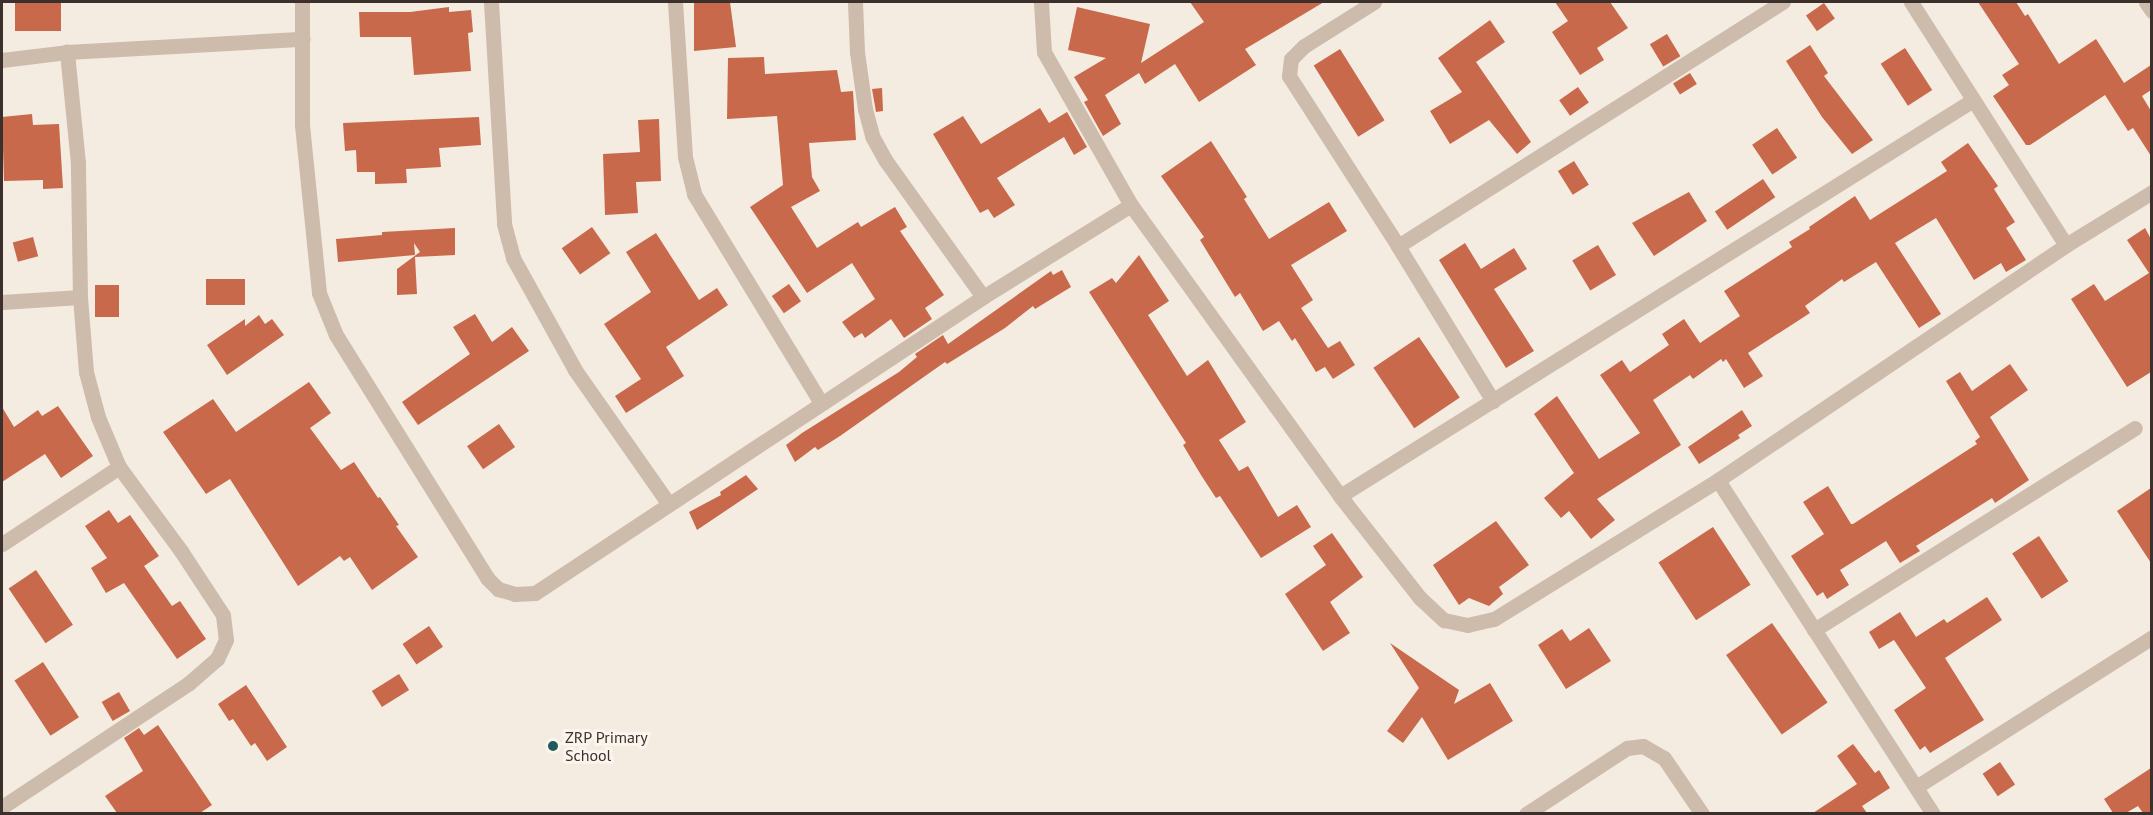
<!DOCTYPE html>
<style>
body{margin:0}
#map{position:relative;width:2153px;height:815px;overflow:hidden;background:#f4ebe1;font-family:"PT Sans",sans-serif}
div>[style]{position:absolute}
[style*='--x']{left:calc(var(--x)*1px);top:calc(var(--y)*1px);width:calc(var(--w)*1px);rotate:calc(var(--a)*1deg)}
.building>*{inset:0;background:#c8694b;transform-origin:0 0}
.minor>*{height:15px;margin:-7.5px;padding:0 7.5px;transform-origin:7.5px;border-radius:7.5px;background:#cdbbac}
.dots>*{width:16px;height:16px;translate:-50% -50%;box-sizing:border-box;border:3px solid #fbf5ee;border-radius:50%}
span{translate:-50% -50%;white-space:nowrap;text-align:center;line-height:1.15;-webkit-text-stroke:6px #fbf5ee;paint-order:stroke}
.poi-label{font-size:16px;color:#3b302b}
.left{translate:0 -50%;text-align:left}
.frame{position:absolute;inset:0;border:3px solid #3b302b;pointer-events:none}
</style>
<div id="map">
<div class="building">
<div style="left:15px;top:2px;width:46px;height:29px"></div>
<div style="clip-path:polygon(694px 2px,730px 2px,736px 47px,694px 51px)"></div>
<div style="clip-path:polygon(1190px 2px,1324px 2px,1245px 49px,1256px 65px,1199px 102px,1175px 64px,1145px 84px,1139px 73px,1105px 95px,1121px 124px,1103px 136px,1084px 102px,1088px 100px,1074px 77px,1106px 58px,1068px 50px,1077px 7px,1150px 24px,1141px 63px,1204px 22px)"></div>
<div style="clip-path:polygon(1555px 2px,1610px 2px,1628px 28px,1597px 48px,1604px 60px,1580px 75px,1552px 32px,1568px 21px)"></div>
<div style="clip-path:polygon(1978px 2px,2016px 2px,2025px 16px,2028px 14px,2059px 64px,2096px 39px,2124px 83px,2151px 65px,2151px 90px,2142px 96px,2151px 111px,2151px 156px,2133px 128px,2128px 131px,2105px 95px,2030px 145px,2026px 145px,1993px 96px,2009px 85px,2002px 75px,2019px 64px)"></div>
<div style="left:1824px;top:3px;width:19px;height:22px;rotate:55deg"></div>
<div style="clip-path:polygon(449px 7px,449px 12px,471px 10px,473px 32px,468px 33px,471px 71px,414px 75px,411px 37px,360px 37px,359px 12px,410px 12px)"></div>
<div style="clip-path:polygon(1490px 20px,1505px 42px,1476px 62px,1531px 142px,1517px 154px,1489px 120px,1450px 144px,1430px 111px,1462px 92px,1438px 58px)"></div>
<div style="left:1667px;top:34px;width:26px;height:20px;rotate:59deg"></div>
<div style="clip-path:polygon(1810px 45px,1828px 73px,1824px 76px,1873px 140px,1852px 154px,1822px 117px,1786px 61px)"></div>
<div style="left:1905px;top:48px;width:50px;height:29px;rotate:57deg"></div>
<div style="left:1340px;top:49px;width:84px;height:31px;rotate:58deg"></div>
<div style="clip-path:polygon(764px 57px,765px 74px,837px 70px,841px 92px,853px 91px,856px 140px,809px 143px,812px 177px,820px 191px,791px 207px,817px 248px,858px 222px,861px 227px,895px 207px,907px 227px,900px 231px,944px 295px,925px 308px,932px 319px,904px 338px,891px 319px,865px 338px,862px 333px,854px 338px,842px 322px,875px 299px,852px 263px,807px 293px,750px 207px,783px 185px,777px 116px,727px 119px,728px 58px)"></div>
<div style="left:1690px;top:73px;width:13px;height:20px;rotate:58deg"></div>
<div style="left:1578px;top:87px;width:19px;height:23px;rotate:55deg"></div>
<div style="clip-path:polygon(882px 88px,883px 111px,876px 112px,872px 89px)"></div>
<div style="clip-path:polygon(1040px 108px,1049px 123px,1067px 112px,1087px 147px,1074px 155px,1064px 137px,997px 178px,1015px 205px,994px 218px,988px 209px,980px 213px,933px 134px,963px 116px,981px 144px)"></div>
<div style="clip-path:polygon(32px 114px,33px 125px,59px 124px,63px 188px,43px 189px,43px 180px,4px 181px,2px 117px)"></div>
<div style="clip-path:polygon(479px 117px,481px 145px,439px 148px,441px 167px,406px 169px,407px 183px,375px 184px,375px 172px,357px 172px,356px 150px,345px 151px,343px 123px)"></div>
<div style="clip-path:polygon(659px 119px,661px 181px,636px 182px,638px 213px,605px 215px,603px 154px,640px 152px,638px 120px)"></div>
<div style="left:1777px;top:128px;width:36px;height:30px;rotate:56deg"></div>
<div style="clip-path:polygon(1211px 141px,1247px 197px,1244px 199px,1269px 239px,1329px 202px,1347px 231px,1291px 265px,1313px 300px,1301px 308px,1328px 348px,1340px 341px,1355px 365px,1333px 379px,1325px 367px,1316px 372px,1295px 338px,1292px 341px,1279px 321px,1263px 331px,1240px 293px,1235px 297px,1200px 240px,1204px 237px,1161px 176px)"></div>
<div style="clip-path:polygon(1968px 143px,1998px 186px,1994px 189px,2015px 222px,2006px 228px,2026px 260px,2006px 272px,2001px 263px,1974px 280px,1936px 218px,1895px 243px,1941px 314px,1919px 328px,1876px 262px,1844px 282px,1842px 279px,1805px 306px,1810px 313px,1748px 353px,1763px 376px,1744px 388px,1726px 359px,1723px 362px,1721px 359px,1693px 379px,1690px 375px,1653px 400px,1681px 445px,1597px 499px,1615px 520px,1591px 539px,1569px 511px,1561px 518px,1544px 498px,1574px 473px,1534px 414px,1557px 396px,1599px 459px,1640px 433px,1600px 375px,1622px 360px,1630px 372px,1669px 345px,1662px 334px,1684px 319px,1700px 343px,1740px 316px,1724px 291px,1792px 247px,1789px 242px,1810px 229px,1809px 227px,1855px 196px,1870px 220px,1947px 171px,1941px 162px)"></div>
<div style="left:1574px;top:161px;width:28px;height:19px;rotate:58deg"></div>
<div style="left:1763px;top:179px;width:22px;height:58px;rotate:56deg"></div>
<div style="clip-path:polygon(1689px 192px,1707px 221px,1654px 256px,1632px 223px)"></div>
<div style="left:592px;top:227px;width:32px;height:37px;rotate:55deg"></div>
<div style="clip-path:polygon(455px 228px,455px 255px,415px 257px,417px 294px,397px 295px,397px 269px,420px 252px,414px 243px,415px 255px,338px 262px,336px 239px,382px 235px,382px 232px)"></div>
<div style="clip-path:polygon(2145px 228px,2151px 239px,2151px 372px,2127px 387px,2071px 299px,2094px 284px,2105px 301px,2149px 273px,2127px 240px)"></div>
<div style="clip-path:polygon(656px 233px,699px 300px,717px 288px,728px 305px,666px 347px,684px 376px,626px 413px,615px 396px,641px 379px,604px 324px,651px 292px,626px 252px)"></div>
<div style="left:33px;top:237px;width:20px;height:21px;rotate:75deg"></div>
<div style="clip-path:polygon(1465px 243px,1481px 269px,1514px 248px,1527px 269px,1494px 289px,1534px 351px,1506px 368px,1439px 260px)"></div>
<div style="left:1598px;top:245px;width:35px;height:30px;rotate:59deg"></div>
<div style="clip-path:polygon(1139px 255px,1169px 301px,1148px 315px,1187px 376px,1208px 360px,1246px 422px,1219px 440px,1239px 471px,1248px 466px,1278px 517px,1297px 505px,1311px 527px,1261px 558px,1220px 496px,1216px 498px,1201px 475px,1183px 445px,1186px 443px,1089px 292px,1112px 278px,1116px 283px)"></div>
<div style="clip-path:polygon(1062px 270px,1071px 287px,1035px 309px,1033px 306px,1005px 328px,947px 364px,945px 362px,840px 436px,818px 450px,815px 447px,795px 462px,786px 445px,802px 433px,899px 372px,917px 357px,915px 354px,943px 335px,948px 344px,1051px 271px,1053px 275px)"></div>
<div style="left:245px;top:279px;width:26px;height:39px;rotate:90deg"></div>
<div style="left:789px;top:284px;width:21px;height:21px;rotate:55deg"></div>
<div style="left:95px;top:285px;width:24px;height:32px"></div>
<div style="clip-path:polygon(475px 314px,492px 342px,512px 327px,529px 351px,418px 425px,402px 402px,470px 354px,453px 327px)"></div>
<div style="clip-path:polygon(259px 315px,265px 324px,272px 319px,284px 335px,227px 375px,207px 345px,245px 319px,245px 326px)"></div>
<div style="left:1419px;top:337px;width:73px;height:55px;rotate:56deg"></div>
<div style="clip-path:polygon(2010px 364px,2028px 390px,1990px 417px,2029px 480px,1995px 503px,1992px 498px,1916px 546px,1920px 551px,1900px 563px,1886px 541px,1840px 570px,1849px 585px,1827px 599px,1823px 592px,1817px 596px,1791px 556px,1824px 534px,1803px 502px,1828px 486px,1851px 524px,1853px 524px,1977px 444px,1975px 441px,1980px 437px,1946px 381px,1960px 372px,1972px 391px)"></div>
<div style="clip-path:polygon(309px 382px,331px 413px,310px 428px,341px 470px,354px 462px,378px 498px,380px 497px,399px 525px,396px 526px,418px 557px,372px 590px,350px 557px,344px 561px,340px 556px,298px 586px,230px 479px,206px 494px,163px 432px,213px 399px,236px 432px)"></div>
<div style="clip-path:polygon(58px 406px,93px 456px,61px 478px,45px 454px,2px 482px,2px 407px,14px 427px,38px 410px,42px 416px)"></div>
<div style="clip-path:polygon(1742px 410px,1752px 426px,1738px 435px,1740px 438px,1699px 464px,1688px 447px)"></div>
<div style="left:499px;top:424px;width:28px;height:39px;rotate:55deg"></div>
<div style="clip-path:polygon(746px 475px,758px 489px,697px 530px,689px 512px,721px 495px,720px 492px)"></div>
<div style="clip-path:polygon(2151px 488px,2151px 563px,2117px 511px)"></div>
<div style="clip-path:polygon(109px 510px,118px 523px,130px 515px,159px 556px,144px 566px,172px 606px,180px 601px,206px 639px,177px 659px,124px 583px,106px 593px,91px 568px,107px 558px,85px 526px)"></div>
<div style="clip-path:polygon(1496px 521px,1529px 565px,1499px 587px,1503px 594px,1489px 606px,1469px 598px,1459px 605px,1433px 565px)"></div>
<div style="left:1713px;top:527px;width:69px;height:65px;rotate:57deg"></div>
<div style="clip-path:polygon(1332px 533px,1363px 577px,1330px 602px,1350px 633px,1323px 651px,1285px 594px,1326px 565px,1313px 546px)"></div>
<div style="left:2039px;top:536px;width:54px;height:32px;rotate:57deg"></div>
<div style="left:36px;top:570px;width:66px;height:33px;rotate:56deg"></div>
<div style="clip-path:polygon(1987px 597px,2002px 620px,1945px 658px,1984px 720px,1930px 753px,1925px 746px,1920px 750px,1894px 710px,1926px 688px,1894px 640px,1879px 649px,1869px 632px,1900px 612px,1916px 637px,1944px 619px,1947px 623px)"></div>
<div style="left:1772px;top:623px;width:97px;height:56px;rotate:55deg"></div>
<div style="left:429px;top:626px;width:25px;height:32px;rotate:56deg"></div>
<div style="clip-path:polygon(1589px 628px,1611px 661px,1566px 689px,1538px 645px,1562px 629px,1570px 641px)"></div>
<div style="clip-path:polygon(1390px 643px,1459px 690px,1454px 704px,1490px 683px,1513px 721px,1448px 760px,1422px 717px,1403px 743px,1387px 731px,1419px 688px)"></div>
<div style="left:43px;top:662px;width:66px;height:34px;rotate:57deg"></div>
<div style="left:399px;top:674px;width:19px;height:32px;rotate:58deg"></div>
<div style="clip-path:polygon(246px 685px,287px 747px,267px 761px,255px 743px,251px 746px,233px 719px,229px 721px,218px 704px)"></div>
<div style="left:119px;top:692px;width:22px;height:20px;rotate:60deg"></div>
<div style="clip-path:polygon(158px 725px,212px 805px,200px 813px,117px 813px,105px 796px,143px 771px,124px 738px,139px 728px,144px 735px)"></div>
<div style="clip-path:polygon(1853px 744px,1875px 773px,1879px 770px,1890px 788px,1862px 806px,1867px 813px,1813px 813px,1857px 784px,1837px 756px)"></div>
<div style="left:2000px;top:762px;width:27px;height:21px;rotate:56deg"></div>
<div style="clip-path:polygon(2151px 768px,2151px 813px,2143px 813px,2138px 806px,2126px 813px,2113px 813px,2104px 799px)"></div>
</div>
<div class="minor">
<div style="--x:302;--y:2;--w:123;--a:90"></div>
<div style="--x:302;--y:125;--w:169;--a:84.2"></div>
<div style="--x:319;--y:293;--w:45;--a:68"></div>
<div style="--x:336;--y:335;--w:286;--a:58.1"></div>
<div style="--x:487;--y:578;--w:16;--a:45"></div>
<div style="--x:498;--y:589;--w:18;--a:16"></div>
<div style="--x:515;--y:594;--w:20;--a:-3"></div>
<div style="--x:535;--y:593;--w:537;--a:-33.45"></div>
<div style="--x:983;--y:297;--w:174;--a:-31.9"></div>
<div style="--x:491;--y:2;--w:222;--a:86.6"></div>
<div style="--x:504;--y:224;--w:35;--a:75"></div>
<div style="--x:513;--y:258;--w:128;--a:61"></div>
<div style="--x:575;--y:370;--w:164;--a:55"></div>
<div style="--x:675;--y:2;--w:155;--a:86.3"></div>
<div style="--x:685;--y:157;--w:38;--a:76"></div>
<div style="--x:694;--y:194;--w:245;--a:58.7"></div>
<div style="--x:855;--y:2;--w:50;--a:87.7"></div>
<div style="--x:857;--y:52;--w:58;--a:82"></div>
<div style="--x:865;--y:109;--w:28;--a:75"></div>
<div style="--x:872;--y:136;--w:29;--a:61"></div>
<div style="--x:886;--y:161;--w:167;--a:54.5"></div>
<div style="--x:1041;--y:2;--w:50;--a:86.6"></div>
<div style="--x:1044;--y:52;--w:176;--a:60.4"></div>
<div style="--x:1131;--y:205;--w:358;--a:54.3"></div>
<div style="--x:1340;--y:496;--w:130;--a:51.9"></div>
<div style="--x:1420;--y:598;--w:33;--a:43"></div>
<div style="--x:1444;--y:620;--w:24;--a:12"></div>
<div style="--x:1467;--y:625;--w:28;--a:-13"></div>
<div style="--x:1494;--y:619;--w:264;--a:-31.8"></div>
<div style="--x:1374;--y:2;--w:83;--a:147.8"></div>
<div style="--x:1304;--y:46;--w:18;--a:135"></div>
<div style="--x:1291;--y:59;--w:17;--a:97"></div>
<div style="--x:1289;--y:76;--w:202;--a:57.3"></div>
<div style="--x:1398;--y:246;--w:182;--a:58.5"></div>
<div style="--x:1911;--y:2;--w:288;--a:57.5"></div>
<div style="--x:2146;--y:2;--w:11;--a:56"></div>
<div style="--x:2;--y:60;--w:65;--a:-7"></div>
<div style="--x:67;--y:52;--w:236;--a:-3.2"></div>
<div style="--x:1398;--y:246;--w:456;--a:-32.4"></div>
<div style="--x:2;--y:302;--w:78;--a:-3.7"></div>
<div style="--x:1340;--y:496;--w:747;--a:-32.03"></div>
<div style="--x:2;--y:544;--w:140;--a:-33.3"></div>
<div style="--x:1814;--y:630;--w:379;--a:-32.2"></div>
<div style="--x:1916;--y:787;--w:280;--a:-32.4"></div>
<div style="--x:2;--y:807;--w:224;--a:-33.5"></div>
<div style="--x:189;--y:683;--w:37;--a:-41"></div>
<div style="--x:217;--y:659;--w:21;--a:-65"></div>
<div style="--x:226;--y:640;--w:25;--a:-97"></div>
<div style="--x:223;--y:615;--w:77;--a:-123.3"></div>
<div style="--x:181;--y:551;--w:104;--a:-126.4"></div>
<div style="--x:119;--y:467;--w:54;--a:-112.8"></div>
<div style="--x:98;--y:417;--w:47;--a:-104.9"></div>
<div style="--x:86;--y:372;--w:75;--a:-94.6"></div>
<div style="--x:80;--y:297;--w:134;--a:-90.9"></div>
<div style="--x:78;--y:163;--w:112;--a:-95.7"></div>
<div style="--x:1526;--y:814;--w:121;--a:-33.2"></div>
<div style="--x:1627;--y:748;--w:16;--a:-7"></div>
<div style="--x:1643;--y:746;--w:24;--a:30"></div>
<div style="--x:1664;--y:758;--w:68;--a:55.8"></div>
<div style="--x:1933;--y:814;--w:397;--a:-122.8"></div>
<div style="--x:1718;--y:480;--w:420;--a:-34"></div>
<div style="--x:2066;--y:245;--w:101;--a:-31.6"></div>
</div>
<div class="dots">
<div style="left:553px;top:746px;background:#1f5a5e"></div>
</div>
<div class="poi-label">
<span class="left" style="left:565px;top:746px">ZRP Primary<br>School</span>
</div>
<div class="frame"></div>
</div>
